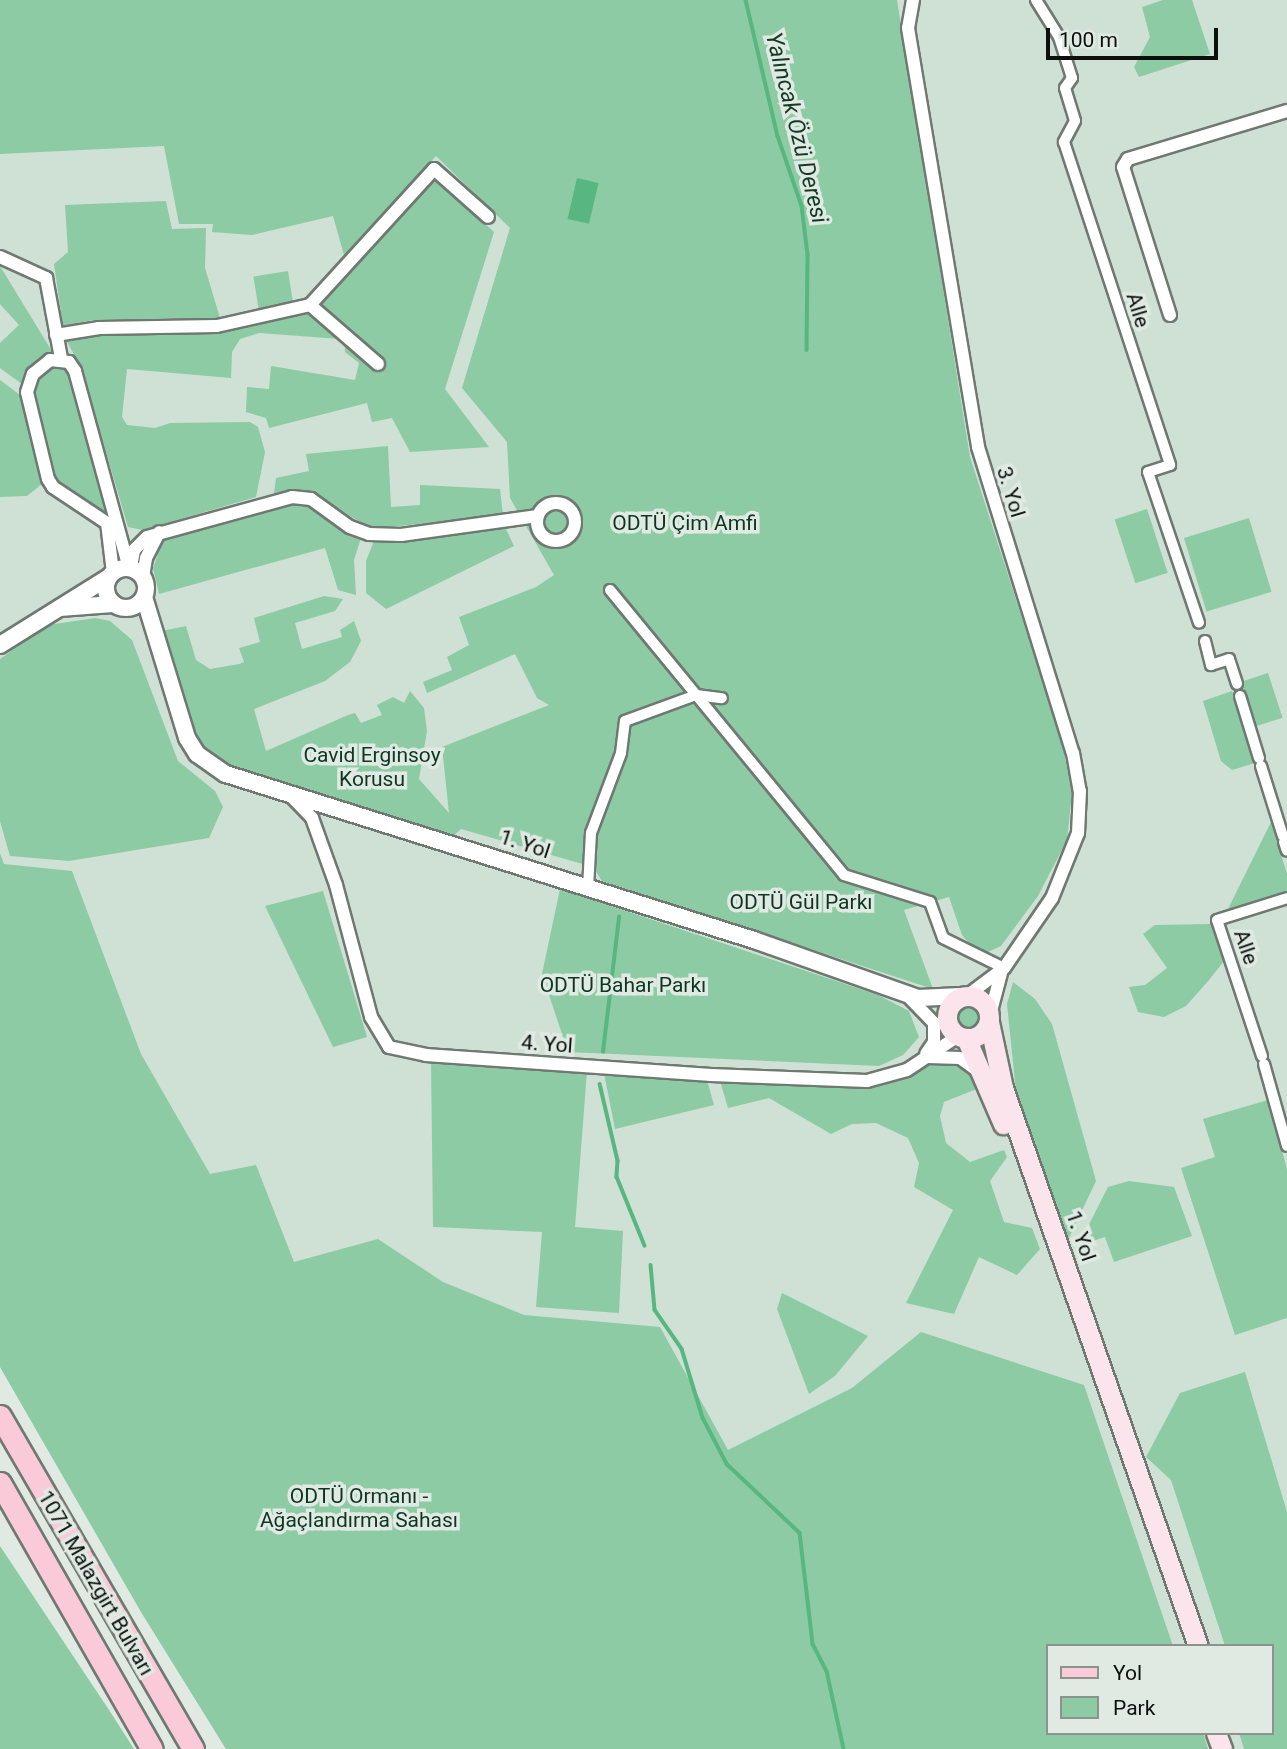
<!DOCTYPE html>
<meta charset="utf-8">
<style>
body{margin:0}
#map{position:relative;width:1287px;height:1749px;overflow:hidden;background:#e0eae3;font-family:Roboto,sans-serif}
div>[style]{position:absolute}
[style*='--x']{left:calc(var(--x)*1px);top:calc(var(--y)*1px);width:calc(var(--w)*1px);rotate:calc(var(--a)*1deg)}
.built>*{inset:0;background:#cfe0d4}
.green>*{inset:0;background:#8ccba3;transform-origin:0 0}
.round{border-radius:50%}
.water>*{inset:0;background:#58b781;transform-origin:0 0}
.stream>*{height:3.5px;margin:-1.75px;padding:0 1.75px;transform-origin:1.75px;border-radius:1.75px;background:#58b781}
.roads{filter:drop-shadow(2px 0 #6f7972) drop-shadow(-2px 0 #6f7972) drop-shadow(0 2px #6f7972) drop-shadow(0 -2px #6f7972)}
.pedestrian>*{height:10px;margin:-5px;padding:0 5px;transform-origin:5px;border-radius:5px;background:#fff}
.minor>*{height:12px;margin:-6px;padding:0 6px;transform-origin:6px;border-radius:6px;background:#fff}
.minor>.ring{margin:-6px;padding:0;box-sizing:content-box;background:none;border:12px solid #fff;border-radius:50%}
.tertiary>*{height:16px;margin:-8px;padding:0 8px;transform-origin:8px;border-radius:8px;background:#fff}
.tertiary>.ring{margin:-8px;padding:0;box-sizing:content-box;background:none;border:16px solid #fff;border-radius:50%}
.secondary>*{height:19px;margin:-9.5px;padding:0 9.5px;transform-origin:9.5px;border-radius:9.5px;background:#fce4ec}
.secondary>.ring{margin:-9.5px;padding:0;box-sizing:content-box;background:none;border:19px solid #fce4ec;border-radius:50%}
.primary>*{height:21px;margin:-10.5px;padding:0 10.5px;transform-origin:10.5px;border-radius:10.5px;background:#facad9}
span{translate:-50% -50%;white-space:nowrap;text-align:center;line-height:1.15;-webkit-text-stroke:7px #e0eae3;paint-order:stroke}
.street-label{font-size:21px;color:#0c100d}
.park-label{font-size:21px;color:#0e3722}
.water-label{font-size:23px;color:#123a24;font-style:italic}
.legend{position:absolute;left:1046px;top:1644px;width:228px;height:91px;box-sizing:border-box;background:#e0eae3;border:2px solid #8b938d;margin:0;padding:9px 12px;list-style:none;font-size:21px;color:#0c100d}
.legend li{display:flex;align-items:center;gap:14px;height:35px}
.legend b{width:35px;border:2px solid #8b938d}
.scale{position:absolute;left:1046px;top:28px;width:172px;height:32px;box-sizing:border-box;border:4px solid #0c100d;border-top:0;padding-left:9px;font-size:21px;line-height:24px;white-space:nowrap;color:#0c100d;-webkit-text-stroke:5px #e0eae3;paint-order:stroke}
</style>
<div id="map">
<div class="built">
<div style="clip-path:polygon(evenodd,0 0,1287px 0,1287px 1749px,226px 1749px,141px 1612px,0 1367px,0 0,1047px 1646px,1271px 1646px,1271px 1733px,1047px 1733px,1047px 1646px)"></div>
</div>
<div class="green">
<div style="clip-path:polygon(0 0,897px 0,970px 457px,1062px 742px,1072px 793px,1067px 840px,1038px 896px,1001px 946px,988px 952px,975px 950px,962px 935px,949px 897px,904px 910px,933px 989px,602px 881px,593px 867px,461px 829px,450px 839px,207px 759px,197px 745px,162px 631px,186px 626px,196px 660px,210px 669px,239px 664px,244px 662px,239px 648px,260px 642px,254px 618px,324px 596px,343px 599px,335px 611px,295px 623px,302px 649px,342px 637px,340px 630px,354px 621px,361px 641px,350px 662px,325px 681px,254px 709px,266px 751px,348px 715px,355px 713px,361px 723px,382px 715px,377px 705px,393px 697px,404px 703px,410px 691px,424px 708px,427px 731px,419px 779px,449px 813px,442px 747px,549px 705px,537px 698px,515px 654px,427px 693px,423px 682px,452px 670px,447px 657px,469px 645px,459px 617px,536px 587px,554px 575px,510px 498px,507px 442px,462px 388px,510px 228px,436px 156px,344px 255px,333px 216px,252px 235px,212px 232px,213px 224px,179px 224px,164px 146px,0 154px)"></div>
<div style="clip-path:polygon(1163px 0,1192px 0,1210px 54px,1139px 77px,1134px 67px,1150px 37px,1142px 7px)"></div>
<div style="clip-path:polygon(434px 178px,494px 232px,445px 389px,489px 447px,410px 452px,392px 418px,372px 422px,367px 403px,269px 428px,266px 418px,246px 412px,247px 387px,269px 389px,271px 366px,355px 380px,359px 363px,345px 352px,344px 326px,319px 306px)"></div>
<div style="clip-path:polygon(166px 201px,172px 229px,206px 228px,205px 268px,220px 318px,93px 320px,63px 326px,54px 264px,68px 252px,65px 205px)"></div>
<div style="clip-path:polygon(0 266px,53px 353px,30px 366px,22px 384px,0 368px,0 343px,19px 325px,0 304px)"></div>
<div style="left:288px;top:271px;width:33px;height:35px;rotate:81deg"></div>
<div style="clip-path:polygon(308px 313px,340px 339px,259px 333px,240px 339px,232px 352px,231px 378px,127px 369px,122px 417px,127px 425px,155px 428px,170px 423px,250px 422px,258px 427px,265px 452px,256px 497px,143px 530px,128px 527px,81px 367px,66px 340px,94px 335px,217px 332px)"></div>
<div style="clip-path:polygon(69px 362px,129px 568px,117px 570px,107px 523px,53px 487px,29px 379px,40px 367px)"></div>
<div style="clip-path:polygon(0 380px,20px 395px,43px 483px,27px 496px,0 497px)"></div>
<div style="clip-path:polygon(388px 446px,391px 507px,420px 505px,420px 485px,500px 489px,503px 515px,371px 529px,320px 497px,295px 491px,274px 493px,276px 478px,309px 471px,306px 454px)"></div>
<div style="clip-path:polygon(292px 503px,307px 504px,361px 538px,354px 560px,356px 595px,338px 590px,325px 548px,159px 594px,153px 568px,164px 537px)"></div>
<div style="left:1147px;top:509px;width:67px;height:34px;rotate:72deg"></div>
<div style="left:1249px;top:518px;width:77px;height:68px;rotate:73deg"></div>
<div style="clip-path:polygon(505px 527px,514px 546px,386px 609px,366px 593px,366px 561px,374px 541px,399px 542px)"></div>
<div style="clip-path:polygon(95px 618px,110px 621px,132px 640px,178px 761px,215px 791px,223px 807px,209px 838px,69px 861px,10px 856px,0 821px,0 659px,48px 625px)"></div>
<div style="left:1268px;top:673px;width:47px;height:28px;rotate:72deg"></div>
<div style="clip-path:polygon(1232px 691px,1255px 763px,1232px 770px,1221px 761px,1203px 701px)"></div>
<div style="clip-path:polygon(1271px 822px,1287px 874px,1287px 891px,1227px 911px)"></div>
<div style="clip-path:polygon(0 853px,4px 864px,72px 871px,141px 1054px,210px 1174px,256px 1165px,294px 1262px,378px 1239px,443px 1282px,524px 1315px,660px 1327px,728px 1450px,852px 1388px,921px 1332px,1084px 1385px,1173px 1646px,1047px 1646px,1047px 1733px,1203px 1733px,1208px 1749px,226px 1749px,141px 1612px,0 1367px)"></div>
<div style="clip-path:polygon(560px 889px,878px 995px,909px 1011px,919px 1037px,903px 1055px,879px 1066px,568px 1052px,542px 974px)"></div>
<div style="clip-path:polygon(323px 891px,367px 1037px,333px 1047px,265px 906px)"></div>
<div style="clip-path:polygon(1211px 924px,1224px 961px,1209px 980px,1186px 1006px,1164px 1017px,1138px 1012px,1129px 987px,1145px 985px,1167px 968px,1143px 934px,1155px 925px)"></div>
<div style="clip-path:polygon(1013px 982px,1035px 999px,1052px 1024px,1096px 1181px,1066px 1244px,1017px 1101px,1007px 1004px)"></div>
<div class="round" style="left:955px;top:1003px;width:26px;height:26px"></div>
<div style="clip-path:polygon(431px 1061px,587px 1071px,575px 1227px,623px 1231px,619px 1313px,536px 1307px,542px 1232px,433px 1227px)"></div>
<div style="clip-path:polygon(935px 1061px,959px 1064px,971px 1072px,979px 1088px,944px 1102px,940px 1116px,946px 1143px,970px 1162px,1004px 1150px,1007px 1157px,990px 1181px,1004px 1222px,1032px 1228px,1040px 1249px,1017px 1275px,979px 1257px,954px 1314px,906px 1303px,953px 1210px,914px 1187px,919px 1163px,908px 1138px,876px 1123px,852px 1124px,831px 1134px,769px 1098px,728px 1108px,720px 1081px,870px 1087px,898px 1080px)"></div>
<div style="clip-path:polygon(604px 1073px,707px 1080px,714px 1105px,615px 1129px)"></div>
<div style="clip-path:polygon(1268px 1100px,1287px 1169px,1287px 1318px,1235px 1335px,1181px 1168px,1215px 1157px,1203px 1119px)"></div>
<div style="clip-path:polygon(1129px 1181px,1174px 1187px,1192px 1236px,1114px 1262px,1105px 1237px,1078px 1246px,1108px 1187px)"></div>
<div style="clip-path:polygon(782px 1293px,868px 1336px,835px 1376px,809px 1394px,777px 1309px)"></div>
<div style="clip-path:polygon(1245px 1372px,1287px 1512px,1287px 1749px,1244px 1749px,1239px 1733px,1271px 1733px,1271px 1646px,1225px 1646px,1171px 1480px,1146px 1457px,1180px 1393px)"></div>
<div style="clip-path:polygon(0 1546px,111px 1713px,134px 1749px,0 1749px)"></div>
</div>
<div class="water">
<div style="left:577px;top:178px;width:22px;height:42px;rotate:13deg"></div>
</div>
<div class="stream">
<div style="--x:746;--y:0;--w:140;--a:76.8"></div>
<div style="--x:778;--y:136;--w:74;--a:71.1"></div>
<div style="--x:802;--y:206;--w:49;--a:83"></div>
<div style="--x:808;--y:255;--w:95;--a:90.6"></div>
<div style="--x:603;--y:1052;--w:136;--a:-83.2"></div>
<div style="--x:600;--y:1084;--w:79;--a:76.8"></div>
<div style="--x:618;--y:1161;--w:16;--a:94"></div>
<div style="--x:617;--y:1177;--w:74;--a:67.9"></div>
<div style="--x:651;--y:1265;--w:45;--a:84.9"></div>
<div style="--x:655;--y:1310;--w:47;--a:55.3"></div>
<div style="--x:682;--y:1349;--w:72;--a:73.1"></div>
<div style="--x:703;--y:1418;--w:52;--a:62.4"></div>
<div style="--x:727;--y:1464;--w:100;--a:43.4"></div>
<div style="--x:800;--y:1533;--w:112;--a:83.3"></div>
<div style="--x:813;--y:1644;--w:30;--a:63"></div>
<div style="--x:827;--y:1671;--w:80;--a:77.7"></div>
</div>
<div class="roads">
<div class="pedestrian">
<div style="--x:1036;--y:0;--w:44;--a:58.1"></div>
<div style="--x:1059;--y:37;--w:43;--a:72.4"></div>
<div style="--x:1072;--y:78;--w:12;--a:125"></div>
<div style="--x:1065;--y:88;--w:34;--a:73"></div>
<div style="--x:1075;--y:121;--w:24;--a:118"></div>
<div style="--x:1064;--y:142;--w:340;--a:71.8"></div>
<div style="--x:1170;--y:465;--w:23;--a:162"></div>
<div style="--x:1148;--y:472;--w:159;--a:71.3"></div>
<div style="--x:610;--y:590;--w:369;--a:50.6"></div>
<div style="--x:844;--y:875;--w:90;--a:17.4"></div>
<div style="--x:930;--y:902;--w:38;--a:70"></div>
<div style="--x:943;--y:938;--w:68;--a:26.2"></div>
<div style="--x:1205;--y:641;--w:25;--a:76"></div>
<div style="--x:1211;--y:665;--w:19;--a:-18"></div>
<div style="--x:1229;--y:659;--w:26;--a:72"></div>
<div style="--x:1240;--y:696;--w:65;--a:73"></div>
<div style="--x:1261;--y:766;--w:73;--a:72.6"></div>
<div style="--x:1284;--y:842;--w:9;--a:72"></div>
<div style="--x:588;--y:888;--w:55;--a:-86.9"></div>
<div style="--x:591;--y:833;--w:85;--a:-69.4"></div>
<div style="--x:621;--y:753;--w:32;--a:-83"></div>
<div style="--x:625;--y:721;--w:76;--a:-20.1"></div>
<div style="--x:696;--y:695;--w:26;--a:7"></div>
<div style="--x:1262;--y:1056;--w:143;--a:-108.3"></div>
<div style="--x:1217;--y:920;--w:73;--a:-17.4"></div>
<div style="--x:1264;--y:1064;--w:85;--a:74.3"></div>
</div>
<div class="minor">
<div style="--x:913;--y:0;--w:28;--a:100"></div>
<div style="--x:908;--y:28;--w:425;--a:80.5"></div>
<div style="--x:978;--y:447;--w:320;--a:72.8"></div>
<div style="--x:1073;--y:753;--w:39;--a:80"></div>
<div style="--x:1080;--y:791;--w:42;--a:92.7"></div>
<div style="--x:1078;--y:833;--w:70;--a:111.8"></div>
<div style="--x:1052;--y:898;--w:85;--a:124.4"></div>
<div style="--x:1004;--y:968;--w:45;--a:143.1"></div>
<div style="--x:0;--y:257;--w:51;--a:24.5"></div>
<div style="--x:46;--y:278;--w:81;--a:79.4"></div>
<div style="--x:310;--y:305;--w:90;--a:40.9"></div>
<div style="--x:1170;--y:315;--w:155;--a:-107.6"></div>
<div style="--x:1123;--y:167;--w:9;--a:-58"></div>
<div style="--x:1128;--y:159;--w:166;--a:-16.8"></div>
<div style="--x:56;--y:335;--w:44;--a:-9.2"></div>
<div style="--x:99;--y:328;--w:118;--a:-1"></div>
<div style="--x:217;--y:326;--w:95;--a:-12.7"></div>
<div style="--x:310;--y:305;--w:184;--a:-47.6"></div>
<div style="--x:434;--y:169;--w:72;--a:41.6"></div>
<div class="ring" style="left:537px;top:503px;width:26px;height:26px"></div>
<div style="--x:131;--y:566;--w:16;--a:-79"></div>
<div style="--x:134;--y:550;--w:18;--a:-45"></div>
<div style="--x:147;--y:537;--w:150;--a:-15.4"></div>
<div style="--x:292;--y:497;--w:19;--a:6"></div>
<div style="--x:311;--y:499;--w:48;--a:35.7"></div>
<div style="--x:350;--y:527;--w:20;--a:20"></div>
<div style="--x:369;--y:534;--w:32;--a:2"></div>
<div style="--x:401;--y:535;--w:138;--a:-7.9"></div>
<div style="--x:113;--y:573;--w:50;--a:-96.8"></div>
<div style="--x:107;--y:523;--w:65;--a:-146.3"></div>
<div style="--x:53;--y:487;--w:9;--a:-122"></div>
<div style="--x:48;--y:479;--w:89;--a:-103.6"></div>
<div style="--x:27;--y:392;--w:19;--a:-72"></div>
<div style="--x:33;--y:374;--w:22;--a:-39"></div>
<div style="--x:50;--y:360;--w:19;--a:6"></div>
<div style="--x:69;--y:362;--w:11;--a:56"></div>
<div style="--x:75;--y:371;--w:204;--a:74.7"></div>
<div style="--x:143;--y:577;--w:19;--a:-81"></div>
<div style="--x:146;--y:558;--w:29;--a:-63"></div>
<div style="--x:292;--y:797;--w:29;--a:46"></div>
<div style="--x:312;--y:818;--w:71;--a:70.3"></div>
<div style="--x:336;--y:885;--w:137;--a:75.1"></div>
<div style="--x:371;--y:1017;--w:35;--a:59"></div>
<div style="--x:389;--y:1047;--w:38;--a:12"></div>
<div style="--x:426;--y:1055;--w:286;--a:4"></div>
<div style="--x:711;--y:1075;--w:156;--a:2.2"></div>
<div style="--x:867;--y:1081;--w:41;--a:-15.4"></div>
<div style="--x:907;--y:1070;--w:61;--a:-33.7"></div>
<div style="--x:907;--y:995;--w:39;--a:46"></div>
<div style="--x:934;--y:1023;--w:19;--a:90"></div>
<div style="--x:934;--y:1042;--w:14;--a:124"></div>
<div style="--x:990;--y:1015;--w:43;--a:-75.3"></div>
<div style="--x:928;--y:1057;--w:32;--a:2"></div>
<div style="--x:960;--y:1058;--w:22;--a:36"></div>
</div>
<div class="tertiary">
<div class="ring" style="left:106px;top:568px;width:24px;height:24px"></div>
<div style="--x:144;--y:597;--w:147;--a:73"></div>
<div style="--x:187;--y:738;--w:19;--a:58"></div>
<div style="--x:197;--y:754;--w:35;--a:35"></div>
<div style="--x:226;--y:774;--w:553;--a:17.45"></div>
<div style="--x:754;--y:940;--w:174;--a:19.5"></div>
<div style="--x:918;--y:998;--w:43;--a:-2.7"></div>
<div style="--x:60;--y:608;--w:53;--a:-4.3"></div>
<div style="--x:0;--y:645;--w:128;--a:-32"></div>
</div>
<div class="secondary">
<div class="ring" style="left:947px;top:996px;width:23px;height:23px"></div>
<div style="--x:989;--y:1022;--w:67;--a:78"></div>
<div style="--x:1003;--y:1088;--w:591;--a:70.74"></div>
<div style="--x:966;--y:1038;--w:94;--a:66.7"></div>
<div style="--x:1216;--y:1733;--w:17;--a:69"></div>
</div>
<div class="primary">
<div style="--x:0;--y:1416;--w:385;--a:59.9"></div>
<div style="--x:0;--y:1483;--w:306;--a:60.3"></div>
</div>
</div>
<div class="street-label">
<span style="left:1138px;top:310px;rotate:73deg">Alle</span>
<span style="left:1011px;top:492px;rotate:73deg">3. Yol</span>
<span style="left:525px;top:844px;rotate:18deg">1. Yol</span>
<span style="left:1246px;top:947px;rotate:71deg">Alle</span>
<span style="left:547px;top:1044px;rotate:4deg">4. Yol</span>
<span style="left:1081px;top:1236px;rotate:71deg">1. Yol</span>
<span style="left:96px;top:1583px;rotate:60deg">1071 Malazgirt Bulvarı</span>
</div>
<div class="park-label">
<span style="left:685px;top:523px">ODTÜ Çim Amfi</span>
<span style="left:372px;top:767px">Cavid Erginsoy<br>Korusu</span>
<span style="left:801px;top:902px">ODTÜ Gül Parkı</span>
<span style="left:623px;top:985px">ODTÜ Bahar Parkı</span>
<span style="left:359px;top:1508px">ODTÜ Ormanı -<br>Ağaçlandırma Sahası</span>
</div>
<div class="water-label">
<span style="left:796px;top:128px;rotate:76deg">Yalıncak Özü Deresi</span>
</div>
<ul class="legend">
<li><b style="height:9px;background:#facad9"></b>Yol</li>
<li><b style="height:19px;background:#8ccba3"></b>Park</li>
</ul>
<div class="scale">100 m</div>
</div>
